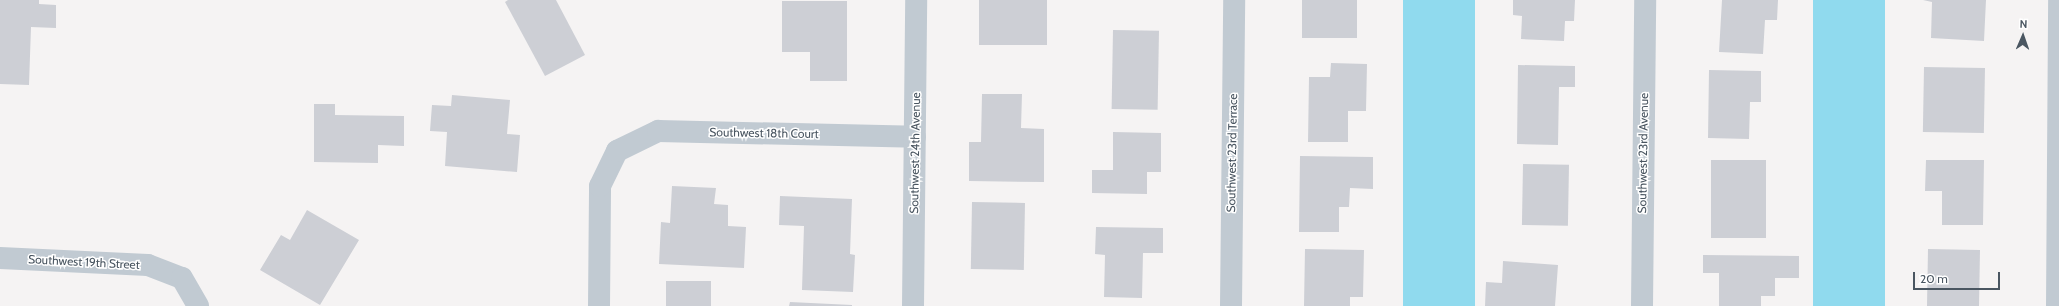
<!DOCTYPE html>
<style>
body{margin:0}
#map{position:relative;width:2059px;height:306px;overflow:hidden;background:#f5f3f3;font-family:Cabin,sans-serif}
div>[style]{position:absolute}
[style*='--x']{left:calc(var(--x)*1px);top:calc(var(--y)*1px);width:calc(var(--w)*1px);rotate:calc(var(--a)*1deg)}
.water>*{inset:0;background:#90daee;transform-origin:0 0}
.building>*{inset:0;background:#cdcfd5;transform-origin:0 0}
.minor>*{height:22px;margin:-11px;padding:0 11px;transform-origin:11px;border-radius:11px;background:#c1cad2}
span{translate:-50% -50%;white-space:nowrap;text-align:center;line-height:1.15;-webkit-text-stroke:3px #fff;paint-order:stroke}
.street-label{font-size:12px;color:#4a5661}
.north{position:absolute;left:2003px;top:16px;width:40px;height:40px;-webkit-text-stroke:3px #fff;paint-order:stroke;rotate:2deg;font-size:11px;font-weight:700;line-height:16px;text-align:center;color:#4a5661}
.north::after{content:'';display:block;margin:auto;width:14px;height:18px;background:#4a5661;clip-path:polygon(50% 0,100% 100%,50% 72%,0 100%)}
.scale{position:absolute;left:1913px;top:272px;width:87px;height:18px;box-sizing:border-box;border:2px solid #4a5661;border-top:0;padding-left:5px;font-size:12px;line-height:14px;white-space:nowrap;color:#4a5661;-webkit-text-stroke:3px #fff;paint-order:stroke}
</style>
<div id="map">
<div class="water">
<div style="left:1403px;top:0;width:72px;height:306px"></div>
<div style="left:1813px;top:0;width:72px;height:306px"></div>
</div>
<div class="building">
<div style="clip-path:polygon(0 0,39px 0,39px 4px,56px 5px,56px 28px,31px 27px,29px 85px,0 84px)"></div>
<div style="clip-path:polygon(508px 0,556px 0,585px 55px,545px 76px,505px 2px)"></div>
<div style="left:979px;top:0;width:68px;height:45px"></div>
<div style="left:1302px;top:0;width:55px;height:38px"></div>
<div style="clip-path:polygon(1513px 0,1575px 0,1574px 21px,1565px 21px,1564px 41px,1521px 39px,1522px 16px,1513px 15px)"></div>
<div style="clip-path:polygon(1722px 0,1778px 0,1777px 20px,1765px 20px,1763px 54px,1719px 52px)"></div>
<div style="clip-path:polygon(1923px 0,1986px 0,1984px 41px,1931px 38px,1932px 2px)"></div>
<div style="clip-path:polygon(782px 1px,847px 1px,847px 81px,810px 81px,810px 52px,782px 52px)"></div>
<div style="left:1113px;top:30px;width:46px;height:79px;rotate:1deg"></div>
<div style="clip-path:polygon(1331px 63px,1367px 64px,1366px 111px,1348px 111px,1348px 142px,1308px 142px,1309px 77px,1330px 77px)"></div>
<div style="clip-path:polygon(1518px 65px,1575px 66px,1575px 87px,1559px 87px,1558px 145px,1517px 144px)"></div>
<div style="left:1924px;top:67px;width:61px;height:65px;rotate:1deg"></div>
<div style="clip-path:polygon(1709px 70px,1761px 71px,1761px 102px,1750px 102px,1749px 139px,1708px 138px)"></div>
<div style="clip-path:polygon(982px 94px,1022px 94px,1021px 128px,1044px 129px,1044px 182px,969px 181px,969px 142px,981px 142px)"></div>
<div style="clip-path:polygon(452px 95px,510px 100px,507px 134px,520px 135px,517px 172px,445px 166px,447px 132px,430px 131px,432px 105px,451px 106px)"></div>
<div style="clip-path:polygon(314px 104px,335px 104px,335px 115px,404px 116px,404px 146px,378px 145px,378px 163px,314px 162px)"></div>
<div style="clip-path:polygon(1113px 132px,1161px 133px,1161px 172px,1147px 172px,1147px 194px,1092px 193px,1092px 170px,1113px 170px)"></div>
<div style="clip-path:polygon(1300px 156px,1373px 157px,1373px 189px,1350px 188px,1349px 207px,1339px 207px,1339px 232px,1299px 232px)"></div>
<div style="left:1711px;top:160px;width:55px;height:78px"></div>
<div style="clip-path:polygon(1926px 160px,1984px 160px,1983px 225px,1942px 225px,1942px 191px,1925px 191px)"></div>
<div style="left:1523px;top:164px;width:46px;height:61px;rotate:1deg"></div>
<div style="clip-path:polygon(672px 186px,716px 188px,714px 204px,728px 205px,728px 226px,746px 227px,744px 268px,659px 264px,661px 222px,670px 223px)"></div>
<div style="clip-path:polygon(780px 196px,852px 199px,850px 254px,855px 255px,853px 292px,802px 290px,804px 226px,779px 225px)"></div>
<div style="left:972px;top:202px;width:53px;height:67px;rotate:1deg"></div>
<div style="clip-path:polygon(307px 210px,359px 240px,320px 305px,260px 270px,281px 235px,290px 240px)"></div>
<div style="clip-path:polygon(1096px 227px,1163px 228px,1163px 253px,1143px 253px,1142px 298px,1104px 297px,1105px 255px,1095px 254px)"></div>
<div style="clip-path:polygon(1305px 249px,1364px 250px,1363px 297px,1350px 297px,1350px 306px,1304px 306px)"></div>
<div style="left:1928px;top:249px;width:52px;height:57px;rotate:1deg"></div>
<div style="clip-path:polygon(1703px 255px,1799px 256px,1799px 278px,1775px 278px,1775px 296px,1761px 296px,1761px 306px,1719px 306px,1719px 273px,1703px 273px)"></div>
<div style="clip-path:polygon(1503px 261px,1558px 265px,1555px 306px,1485px 306px,1486px 282px,1502px 283px)"></div>
<div style="left:666px;top:281px;width:45px;height:25px"></div>
<div style="clip-path:polygon(790px 302px,852px 305px,852px 306px,789px 306px)"></div>
</div>
<div class="minor">
<div style="--x:0;--y:258;--w:148;--a:2.7"></div>
<div style="--x:148;--y:265;--w:36;--a:21"></div>
<div style="--x:182;--y:278;--w:32;--a:60"></div>
<div style="--x:599;--y:306;--w:120;--a:-89.5"></div>
<div style="--x:600;--y:186;--w:39;--a:-64"></div>
<div style="--x:617;--y:151;--w:46;--a:-26"></div>
<div style="--x:658;--y:131;--w:257;--a:1.3"></div>
<div style="--x:913;--y:306;--w:306;--a:-89.4"></div>
<div style="--x:1231;--y:306;--w:306;--a:-89.4"></div>
<div style="--x:1642;--y:306;--w:306;--a:-89.4"></div>
<div style="--x:2057;--y:306;--w:306;--a:-89.6"></div>
</div>
<div class="street-label">
<span style="left:764px;top:133px;rotate:1deg">Southwest 18th Court</span>
<span style="left:915px;top:153px;rotate:-89deg">Southwest 24th Avenue</span>
<span style="left:1232px;top:153px;rotate:-89deg">Southwest 23rd Terrace</span>
<span style="left:1643px;top:153px;rotate:-89deg">Southwest 23rd Avenue</span>
<span style="left:84px;top:262px;rotate:3deg">Southwest 19th Street</span>
</div>
<div class="north">N</div>
<div class="scale">20 m</div>
</div>
